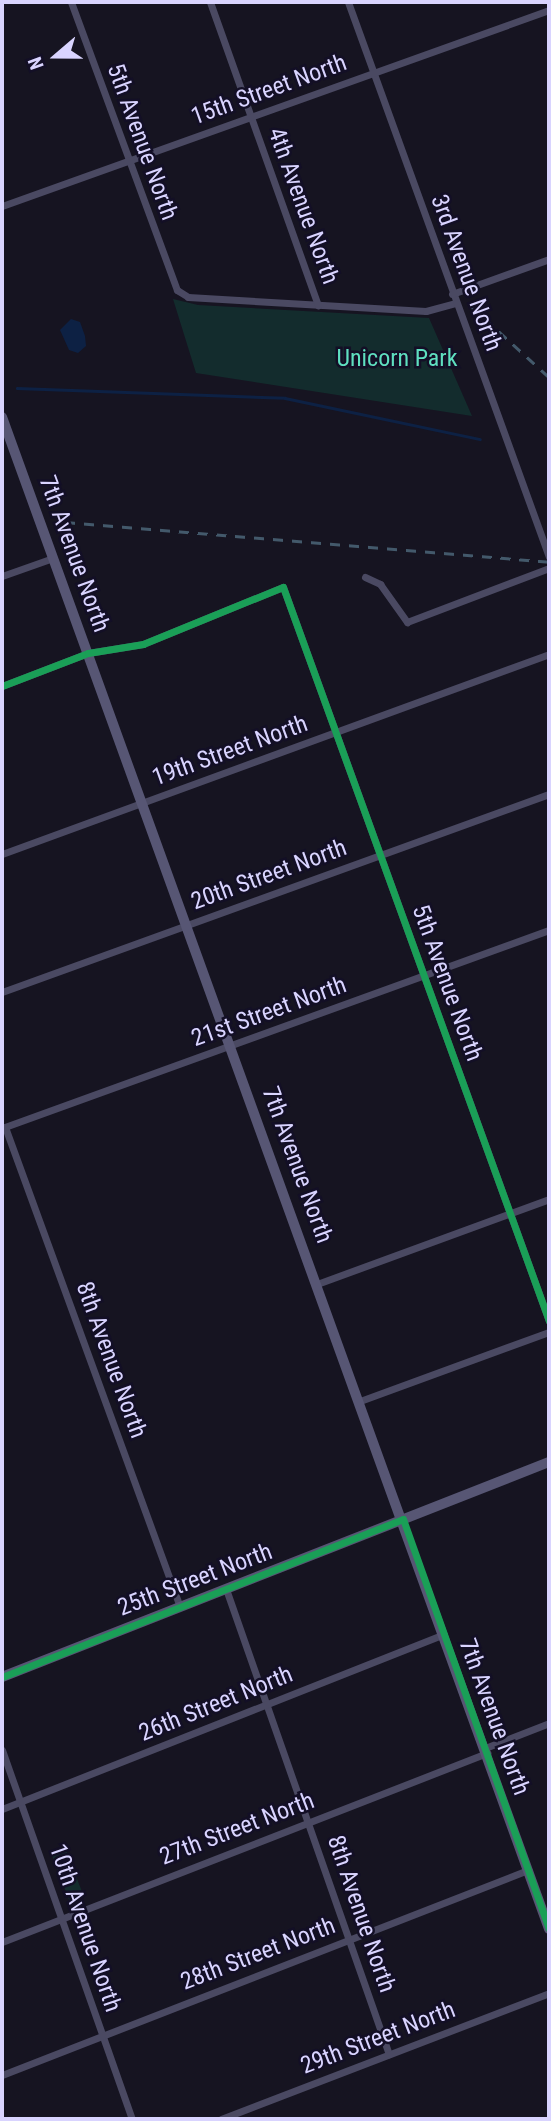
<!DOCTYPE html>
<style>
body{margin:0}
#map{position:relative;width:551px;height:2121px;overflow:hidden;background:#161421;font-family:"Roboto Condensed",sans-serif}
div>[style]{position:absolute}
[style*='--x']{left:calc(var(--x)*1px);top:calc(var(--y)*1px);width:calc(var(--w)*1px);rotate:calc(var(--a)*1deg)}
.green>*{inset:0;background:#132c2d;transform-origin:0 0}
.water>*{inset:0;background:#0d2144}
.stream>*{height:2.5px;margin:-1.25px;padding:0 1.25px;transform-origin:1.25px;border-radius:1.25px;background:#0d2144}
.street>*{height:7px;margin:-3.5px;padding:0 3.5px;transform-origin:3.5px;border-radius:3.5px;background:#4a4962}
.secondary>*{height:10px;margin:-5px;padding:0 5px;transform-origin:5px;border-radius:5px;background:#575674}
.rail>*{height:2.5px;margin-top:-1.25px;transform-origin:0;background:repeating-linear-gradient(90deg,#43596b 0 10px,transparent 0 19px)}
.cycleway>*{height:7px;margin:-3.5px;padding:0 3.5px;transform-origin:3.5px;border-radius:3.5px;background:#1a9f57}
span{translate:-50% -50%;white-space:nowrap;text-align:center;line-height:1.15;-webkit-text-stroke:5px #130f26;paint-order:stroke}
.street-label{font-size:24px;color:#d9d4ff}
.park-label{font-size:24px;color:#5fe0c0}
.frame{position:absolute;inset:0;border:4px solid #d9d4ff;pointer-events:none}
.north{position:absolute;left:21px;top:21px;width:70px;height:70px;-webkit-text-stroke:5px #130f26;paint-order:stroke;rotate:250deg;font-size:19px;font-weight:700;line-height:28px;text-align:center;color:#d9d4ff}
.north::after{content:'';display:block;margin:auto;width:24px;height:32px;background:#d9d4ff;clip-path:polygon(50% 0,100% 100%,50% 72%,0 100%)}
</style>
<div id="map">
<div class="green">
<div style="clip-path:polygon(173px 299px,198px 305px,429px 318px,472px 416px,196px 373px)"></div>
<div style="left:66px;top:1850px;width:50px;height:15px;rotate:69deg"></div>
</div>
<div class="water">
<div style="clip-path:polygon(71px 319px,80px 322px,85px 336px,86px 346px,78px 353px,69px 350px,60px 330px)"></div>
</div>
<div class="stream">
<div style="--x:17;--y:388;--w:268;--a:2.1"></div>
<div style="--x:285;--y:398;--w:199;--a:11.9"></div>
</div>
<div class="street">
<div style="--x:71;--y:2;--w:307;--a:69.8"></div>
<div style="--x:177;--y:290;--w:13;--a:32"></div>
<div style="--x:188;--y:297;--w:238;--a:3.4"></div>
<div style="--x:426;--y:311;--w:31;--a:-15"></div>
<div style="--x:210;--y:2;--w:322;--a:70.4"></div>
<div style="--x:348;--y:2;--w:590;--a:70.09"></div>
<div style="--x:2;--y:206;--w:581;--a:-19.71"></div>
<div style="--x:452;--y:294;--w:103;--a:-19.8"></div>
<div style="--x:2;--y:576;--w:54;--a:-19.4"></div>
<div style="--x:365;--y:577;--w:17;--a:25"></div>
<div style="--x:380;--y:584;--w:47;--a:54.6"></div>
<div style="--x:407;--y:622;--w:152;--a:-20.8"></div>
<div style="--x:2;--y:686;--w:92;--a:-21"></div>
<div style="--x:88;--y:653;--w:56;--a:-9.3"></div>
<div style="--x:143;--y:644;--w:151;--a:-22.2"></div>
<div style="--x:283;--y:587;--w:781;--a:70.08"></div>
<div style="--x:2;--y:854;--w:582;--a:-20.08"></div>
<div style="--x:2;--y:992;--w:582;--a:-19.9"></div>
<div style="--x:5;--y:1127;--w:511;--a:69.97"></div>
<div style="--x:2;--y:1128;--w:582;--a:-19.9"></div>
<div style="--x:317;--y:1284;--w:247;--a:-20.1"></div>
<div style="--x:360;--y:1401;--w:201;--a:-20.1"></div>
<div style="--x:226;--y:1589;--w:493;--a:70.7"></div>
<div style="--x:485;--y:1748;--w:69;--a:-21.3"></div>
<div style="--x:2;--y:1750;--w:391;--a:70.6"></div>
<div style="--x:2;--y:1809;--w:475;--a:-21.6"></div>
<div style="--x:2;--y:1942;--w:521;--a:-21.29"></div>
<div style="--x:2;--y:2075;--w:565;--a:-21.29"></div>
<div style="--x:221;--y:2119;--w:351;--a:-21"></div>
</div>
<div class="secondary">
<div style="--x:2;--y:417;--w:1608;--a:70.11"></div>
<div style="--x:2;--y:1677;--w:588;--a:-21.46"></div>
</div>
<div class="rail">
<div style="--x:471;--y:306;--w:105;--a:42.3"></div>
<div style="--x:65;--y:522;--w:486;--a:4.7"></div>
</div>
<div class="cycleway">
<div style="--x:2;--y:686;--w:92;--a:-21"></div>
<div style="--x:88;--y:653;--w:56;--a:-9.3"></div>
<div style="--x:143;--y:644;--w:151;--a:-22.2"></div>
<div style="--x:283;--y:587;--w:781;--a:70.08"></div>
<div style="--x:2;--y:1677;--w:431;--a:-21.5"></div>
<div style="--x:403;--y:1519;--w:435;--a:70.4"></div>
</div>
<div class="street-label">
<span style="left:269px;top:90px;rotate:-20deg">15th Street North</span>
<span style="left:142px;top:142px;rotate:70deg">5th Avenue North</span>
<span style="left:303px;top:206px;rotate:70deg">4th Avenue North</span>
<span style="left:466px;top:273px;rotate:70deg">3rd Avenue North</span>
<span style="left:74px;top:554px;rotate:70deg">7th Avenue North</span>
<span style="left:230px;top:751px;rotate:-20deg">19th Street North</span>
<span style="left:269px;top:875px;rotate:-20deg">20th Street North</span>
<span style="left:447px;top:983px;rotate:70deg">5th Avenue North</span>
<span style="left:269px;top:1012px;rotate:-20deg">21st Street North</span>
<span style="left:297px;top:1165px;rotate:70deg">7th Avenue North</span>
<span style="left:111px;top:1360px;rotate:70deg">8th Avenue North</span>
<span style="left:195px;top:1580px;rotate:-21deg">25th Street North</span>
<span style="left:216px;top:1704px;rotate:-22deg">26th Street North</span>
<span style="left:494px;top:1717px;rotate:70deg">7th Avenue North</span>
<span style="left:237px;top:1829px;rotate:-21deg">27th Street North</span>
<span style="left:361px;top:1914px;rotate:71deg">8th Avenue North</span>
<span style="left:85px;top:1928px;rotate:71deg">10th Avenue North</span>
<span style="left:258px;top:1954px;rotate:-21deg">28th Street North</span>
<span style="left:378px;top:2038px;rotate:-21deg">29th Street North</span>
</div>
<div class="park-label">
<span style="left:397px;top:359px">Unicorn Park</span>
</div>
<div class="frame"></div>
<div class="north">N</div>
</div>
